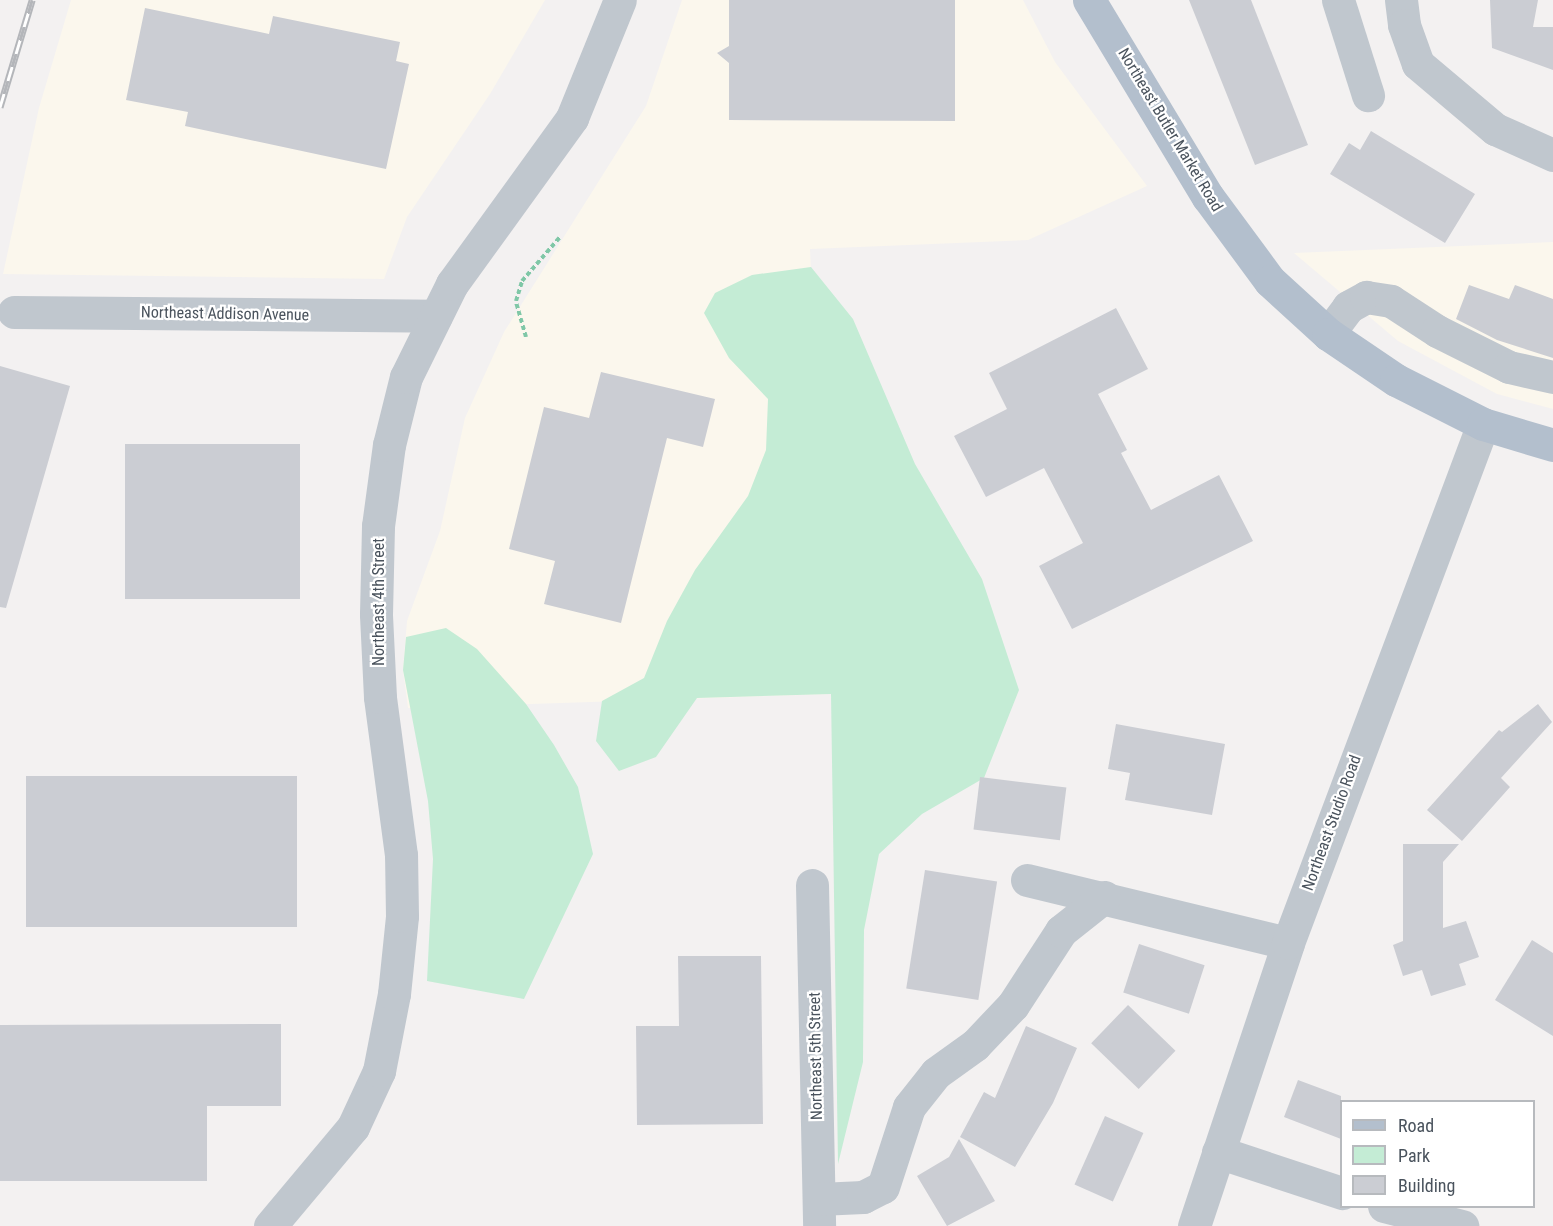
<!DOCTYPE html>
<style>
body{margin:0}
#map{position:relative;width:1553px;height:1226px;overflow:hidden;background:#f3f1f1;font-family:"Roboto Condensed",sans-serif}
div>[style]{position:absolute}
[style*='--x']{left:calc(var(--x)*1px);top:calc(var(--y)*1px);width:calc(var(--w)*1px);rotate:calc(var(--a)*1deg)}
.commercial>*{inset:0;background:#fbf7ed}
.green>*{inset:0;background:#c4ecd5}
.building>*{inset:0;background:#cbcdd3;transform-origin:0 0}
.path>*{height:4px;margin-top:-2px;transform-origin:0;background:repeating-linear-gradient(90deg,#7fc7a7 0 4.5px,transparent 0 7.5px)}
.minor>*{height:33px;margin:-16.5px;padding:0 16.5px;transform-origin:16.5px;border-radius:16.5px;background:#c0c7ce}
.major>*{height:33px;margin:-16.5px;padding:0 16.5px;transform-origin:16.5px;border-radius:16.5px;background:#b3bfcd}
.rail>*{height:7px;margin-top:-3.5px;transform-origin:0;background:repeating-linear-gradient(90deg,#fff 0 14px,#b4b6ba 0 28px);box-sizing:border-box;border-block:2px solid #b4b6ba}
span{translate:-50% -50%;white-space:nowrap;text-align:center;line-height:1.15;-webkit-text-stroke:4.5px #fff;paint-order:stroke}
.street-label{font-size:16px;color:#4a535d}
.legend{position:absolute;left:1340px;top:1100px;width:195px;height:108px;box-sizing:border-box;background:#fff;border:2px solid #b7babe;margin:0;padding:8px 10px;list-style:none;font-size:18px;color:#4a535d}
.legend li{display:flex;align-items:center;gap:12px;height:30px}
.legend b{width:30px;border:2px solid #b7babe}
</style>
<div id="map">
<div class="commercial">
<div style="clip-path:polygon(71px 0,545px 0,490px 94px,407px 217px,384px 279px,3px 274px,39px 108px)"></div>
<div style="clip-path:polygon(682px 0,1023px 0,1055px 62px,1147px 186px,1028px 240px,810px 249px,831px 694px,408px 708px,403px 670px,407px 621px,440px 531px,465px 418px,504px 332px,646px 106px)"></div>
<div style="clip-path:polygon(1553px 242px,1553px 409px,1497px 394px,1398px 341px,1294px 253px)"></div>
</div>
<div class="green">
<div style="clip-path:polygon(811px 267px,853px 319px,915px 464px,982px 579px,1019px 690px,984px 778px,922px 814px,879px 854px,864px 930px,863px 1062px,838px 1164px,831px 694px,697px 698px,656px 757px,619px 771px,596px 741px,602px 701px,644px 678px,667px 621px,695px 570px,748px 496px,766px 450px,768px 399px,729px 358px,704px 313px,715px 293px,752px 275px)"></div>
<div style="clip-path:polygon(446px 628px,477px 649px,526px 704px,554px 745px,578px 787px,593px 854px,524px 999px,427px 981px,433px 859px,428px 801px,403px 670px,406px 637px)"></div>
</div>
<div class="building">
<div style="clip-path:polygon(729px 0,955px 0,955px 121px,729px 120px,729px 63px,717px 53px,729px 46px)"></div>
<div style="clip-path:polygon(1189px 0,1251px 0,1308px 145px,1255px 165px)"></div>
<div style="clip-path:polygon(1490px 0,1538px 0,1533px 27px,1553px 27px,1553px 70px,1492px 48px)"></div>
<div style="clip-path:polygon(145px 8px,269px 34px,273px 16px,400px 42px,396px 61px,409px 64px,386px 169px,185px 126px,188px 112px,126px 100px)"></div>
<div style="clip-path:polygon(1371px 131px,1475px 194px,1445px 243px,1330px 174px,1349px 143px,1360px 150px)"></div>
<div style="clip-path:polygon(1469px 285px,1509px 299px,1515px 285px,1553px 299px,1553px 358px,1497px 340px,1456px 319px)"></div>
<div style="clip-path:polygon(1116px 308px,1148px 369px,1098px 394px,1127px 450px,1121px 453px,1151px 510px,1219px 475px,1253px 541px,1072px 629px,1039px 566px,1083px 543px,1044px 468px,986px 497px,954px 436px,1007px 409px,989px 373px)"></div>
<div style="clip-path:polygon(0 366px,70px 386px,6px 608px,0 607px)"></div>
<div style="clip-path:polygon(601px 372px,715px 399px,703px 447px,667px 438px,621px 623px,544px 604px,555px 561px,509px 549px,544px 407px,589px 418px)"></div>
<div style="left:125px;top:444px;width:175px;height:155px"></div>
<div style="clip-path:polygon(1538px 704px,1552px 722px,1501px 778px,1510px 787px,1462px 841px,1427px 810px,1499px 730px,1502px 732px)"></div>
<div style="clip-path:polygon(1116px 724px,1225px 744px,1212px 815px,1125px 800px,1130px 773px,1108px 769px)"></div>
<div style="left:297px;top:776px;width:151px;height:271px;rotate:90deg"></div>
<div style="left:980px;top:777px;width:87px;height:53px;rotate:7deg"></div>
<div style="clip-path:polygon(1403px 844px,1459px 844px,1443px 862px,1443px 928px,1466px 921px,1479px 957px,1459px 964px,1466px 985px,1431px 996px,1422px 970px,1403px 976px,1393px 945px,1403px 941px)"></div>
<div style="left:925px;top:870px;width:73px;height:120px;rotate:9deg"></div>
<div style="clip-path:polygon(1532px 940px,1553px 953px,1553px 1036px,1495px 1000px)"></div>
<div style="left:1139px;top:944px;width:69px;height:51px;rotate:18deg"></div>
<div style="clip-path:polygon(678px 956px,761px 956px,763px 1124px,637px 1125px,636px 1026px,679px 1026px)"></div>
<div style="left:1128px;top:1005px;width:66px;height:53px;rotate:44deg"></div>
<div style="clip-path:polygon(281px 1024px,281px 1106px,207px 1106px,207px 1181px,0 1181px,0 1025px)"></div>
<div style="clip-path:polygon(1026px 1026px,1077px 1048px,1053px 1103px,1015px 1167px,960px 1137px,984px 1092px,995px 1098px)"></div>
<div style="clip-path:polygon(1298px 1080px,1341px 1096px,1341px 1139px,1284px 1117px)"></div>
<div style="left:1105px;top:1116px;width:42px;height:75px;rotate:24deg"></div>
<div style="clip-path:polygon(959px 1139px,995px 1201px,947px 1226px,917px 1176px,949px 1157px)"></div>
</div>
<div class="path">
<div style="--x:526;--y:337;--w:37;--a:-106"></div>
<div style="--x:516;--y:301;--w:21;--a:-73"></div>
<div style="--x:522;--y:281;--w:58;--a:-49.2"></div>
</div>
<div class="minor">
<div style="--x:1338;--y:0;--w:100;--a:72.5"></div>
<div style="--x:1401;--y:0;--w:25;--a:83"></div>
<div style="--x:1404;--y:25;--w:41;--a:70.3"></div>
<div style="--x:1418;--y:64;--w:101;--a:40.2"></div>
<div style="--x:1495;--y:129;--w:64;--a:24.1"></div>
<div style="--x:14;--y:312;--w:422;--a:0.5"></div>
<div style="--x:1328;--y:334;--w:34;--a:-53"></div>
<div style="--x:1348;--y:307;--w:21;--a:-29"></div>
<div style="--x:1366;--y:297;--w:25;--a:9"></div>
<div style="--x:1391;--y:301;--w:55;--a:33.1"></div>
<div style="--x:1437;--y:331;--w:80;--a:26.6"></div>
<div style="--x:1509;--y:367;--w:45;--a:12.8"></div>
<div style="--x:1027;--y:880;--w:268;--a:13.6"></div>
<div style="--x:812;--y:885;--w:341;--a:88.8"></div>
<div style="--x:1218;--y:1152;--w:131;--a:18.3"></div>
<div style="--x:819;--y:1199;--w:44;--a:-2.6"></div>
<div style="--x:863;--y:1197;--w:22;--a:-27"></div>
<div style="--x:883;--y:1187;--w:84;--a:-72"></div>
<div style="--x:909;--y:1107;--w:43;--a:-51.5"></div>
<div style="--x:936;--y:1073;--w:48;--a:-35.7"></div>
<div style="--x:975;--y:1045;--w:55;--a:-46.5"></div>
<div style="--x:1013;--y:1005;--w:88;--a:-57"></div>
<div style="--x:1061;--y:931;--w:55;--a:-38.3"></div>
<div style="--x:1384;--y:1206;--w:81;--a:14.4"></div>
<div style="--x:270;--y:1226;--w:129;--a:-50"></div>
<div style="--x:353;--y:1127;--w:62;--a:-65.1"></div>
<div style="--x:379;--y:1071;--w:78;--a:-79"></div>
<div style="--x:394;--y:994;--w:78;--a:-84.1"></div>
<div style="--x:402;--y:916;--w:61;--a:-90.9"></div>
<div style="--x:401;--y:855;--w:159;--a:-97.6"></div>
<div style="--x:380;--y:697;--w:83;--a:-92.8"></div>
<div style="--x:376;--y:614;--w:88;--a:-88.7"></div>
<div style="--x:378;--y:526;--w:82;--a:-82.3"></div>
<div style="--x:389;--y:445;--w:70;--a:-76"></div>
<div style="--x:406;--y:377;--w:104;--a:-63.7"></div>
<div style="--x:452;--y:284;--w:205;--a:-54.1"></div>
<div style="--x:572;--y:118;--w:127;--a:-67.9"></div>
<div style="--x:1194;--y:1226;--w:298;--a:-71.6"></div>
<div style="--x:1288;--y:943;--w:554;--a:-69.41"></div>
</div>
<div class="major">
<div style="--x:1089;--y:0;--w:230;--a:58.9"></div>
<div style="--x:1208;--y:197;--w:104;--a:53.6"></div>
<div style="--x:1270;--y:281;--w:79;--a:42.4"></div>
<div style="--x:1328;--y:334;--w:82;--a:34.1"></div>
<div style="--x:1396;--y:380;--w:97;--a:26.8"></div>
<div style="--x:1483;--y:424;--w:73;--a:16.7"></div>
</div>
<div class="rail">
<div style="--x:0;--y:107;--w:112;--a:-73.3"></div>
</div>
<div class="street-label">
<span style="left:1170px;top:130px;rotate:59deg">Northeast Butler Market Road</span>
<span style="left:225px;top:314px;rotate:1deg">Northeast Addison Avenue</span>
<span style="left:379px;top:602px;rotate:-90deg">Northeast 4th Street</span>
<span style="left:1332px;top:823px;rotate:-70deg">Northeast Studio Road</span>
<span style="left:816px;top:1056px;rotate:-91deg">Northeast 5th Street</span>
</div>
<ul class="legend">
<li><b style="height:8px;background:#b3bfcd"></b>Road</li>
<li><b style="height:16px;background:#c4ecd5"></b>Park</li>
<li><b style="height:16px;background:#cbcdd3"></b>Building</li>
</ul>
</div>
